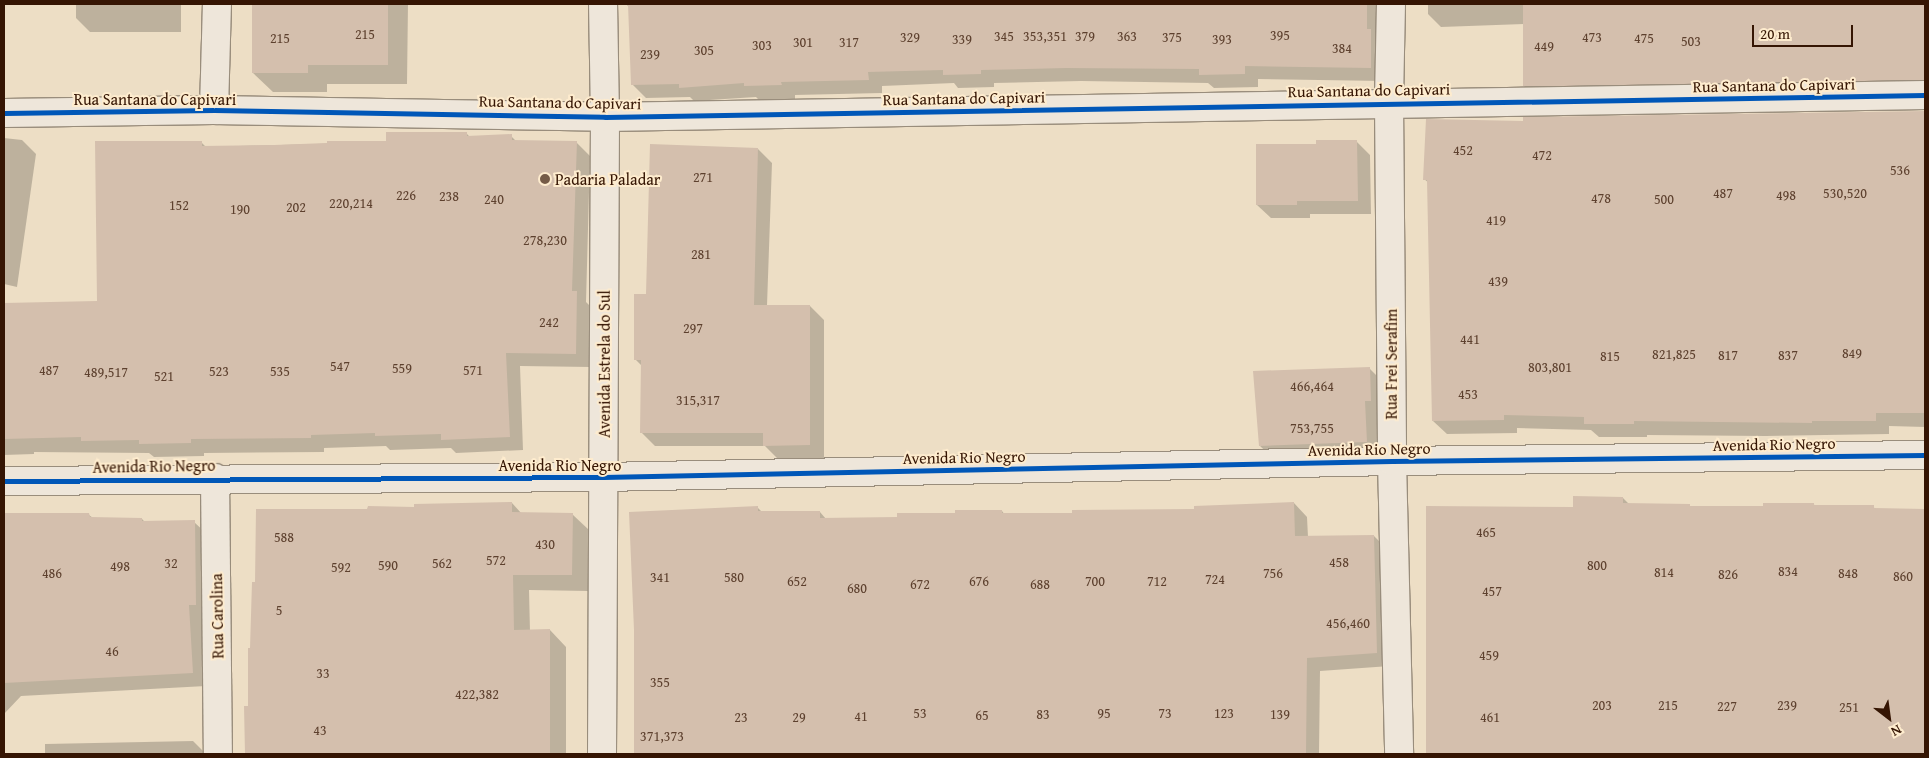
<!DOCTYPE html>
<style>
body{margin:0}
#map{position:relative;width:1929px;height:758px;overflow:hidden;background:#eddec5;font-family:"Gentium Book Plus",serif}
div>[style]{position:absolute}
[style*='--x']{left:calc(var(--x)*1px);top:calc(var(--y)*1px);width:calc(var(--w)*1px);rotate:calc(var(--a)*1deg)}
.shadow>*{inset:0;background:#0003}
.building>*{inset:0;background:#d4bfad;transform-origin:0 0}
.roads{filter:drop-shadow(1px 0 #998d7c) drop-shadow(-1px 0 #998d7c) drop-shadow(0 1px #998d7c) drop-shadow(0 -1px #998d7c)}
.street>*{height:28px;margin:-14px;padding:0 14px;transform-origin:14px;border-radius:14px;background:#eee6da}
.cycleway>*{height:5px;margin:-2.5px;padding:0 2.5px;transform-origin:2.5px;border-radius:2.5px;background:#0057b8}
.dots>*{width:14px;height:14px;translate:-50% -50%;box-sizing:border-box;border:2px solid #feecce;border-radius:50%}
span{translate:-50% -50%;white-space:nowrap;text-align:center;line-height:1.15;-webkit-text-stroke:4px #feecce;paint-order:stroke}
.number-label{font-size:14px;color:#5d402e}
.number-label span{-webkit-text-stroke-width:0}
.street-label{font-size:16px;color:#351503}
.poi-label{font-size:16px;color:#351503}
.left{translate:0 -50%;text-align:left}
.frame{position:absolute;inset:0;border:5px solid #351503;pointer-events:none}
.north{position:absolute;left:1864px;top:693px;width:50px;height:50px;-webkit-text-stroke:4px #feecce;paint-order:stroke;rotate:150deg;font-size:14px;font-weight:700;line-height:20px;text-align:center;color:#351503}
.north::after{content:'';display:block;margin:auto;width:18px;height:22px;background:#351503;clip-path:polygon(50% 0,100% 100%,50% 72%,0 100%)}
.scale{position:absolute;left:1752px;top:25px;width:101px;height:22px;box-sizing:border-box;border:2px solid #351503;border-top:0;padding-left:6px;font-size:15px;line-height:18px;white-space:nowrap;color:#351503;-webkit-text-stroke:4px #feecce;paint-order:stroke}
</style>
<div id="map">
<div class="shadow">
<div style="clip-path:polygon(76px 4px,181px 4px,181px 32px,90px 32px,76px 18px)"></div>
<div style="clip-path:polygon(254px 4px,408px 4px,407px 84px,327px 84px,327px 92px,273px 92px,253px 73px)"></div>
<div style="clip-path:polygon(626px 4px,1380px 4px,1384px 81px,1258px 79px,1258px 87px,1214px 88px,1208px 83px,1081px 81px,994px 83px,994px 87px,958px 88px,954px 83px,882px 86px,882px 93px,795px 95px,795px 99px,759px 100px,756px 97px,694px 101px,690px 97px,646px 98px,632px 84px,629px 7px)"></div>
<div style="clip-path:polygon(1428px 4px,1925px 4px,1925px 93px,1538px 99px,1524px 86px,1524px 24px,1441px 27px,1428px 14px)"></div>
<div style="clip-path:polygon(1925px 112px,1925px 427px,1889px 426px,1889px 434px,1766px 436px,1647px 435px,1647px 437px,1599px 437px,1591px 430px,1517px 428px,1517px 433px,1447px 434px,1433px 421px,1429px 183px,1424px 179px,1524px 122px,1524px 119px)"></div>
<div style="clip-path:polygon(467px 134px,470px 137px,511px 136px,517px 142px,576px 142px,590px 156px,586px 302px,590px 306px,590px 367px,520px 366px,523px 450px,456px 453px,451px 448px,390px 450px,386px 446px,324px 448px,324px 452px,204px 453px,204px 456px,154px 457px,149px 453px,34px 452px,34px 454px,4px 455px,4px 309px,93px 307px,98px 302px,201px 142px,206px 147px,387px 142px)"></div>
<div style="clip-path:polygon(4px 138px,22px 140px,36px 154px,17px 287px,4px 284px)"></div>
<div style="clip-path:polygon(1356px 141px,1370px 155px,1371px 214px,1310px 214px,1310px 218px,1271px 218px,1257px 205px,1317px 146px)"></div>
<div style="clip-path:polygon(758px 149px,772px 163px,767px 306px,810px 306px,824px 320px,824px 459px,778px 459px,765px 446px,655px 446px,641px 432px,642px 366px,635px 359px,647px 296px)"></div>
<div style="clip-path:polygon(1369px 368px,1383px 382px,1380px 456px,1274px 459px,1260px 446px)"></div>
<div style="clip-path:polygon(1623px 498px,1630px 505px,1691px 507px,1764px 508px,1813px 504px,1816px 506px,1873px 507px,1876px 509px,1925px 510px,1925px 754px,1430px 754px,1430px 747px,1574px 508px)"></div>
<div style="clip-path:polygon(512px 503px,522px 514px,572px 514px,589px 530px,588px 591px,529px 590px,530px 631px,550px 630px,566px 647px,566px 754px,246px 754px,246px 708px,250px 708px,257px 583px,369px 510px)"></div>
<div style="clip-path:polygon(1294px 503px,1307px 517px,1308px 537px,1374px 536px,1388px 550px,1390px 666px,1320px 671px,1319px 754px,636px 754px,636px 715px,634px 712px,635px 630px,758px 508px,762px 512px,820px 512px,826px 519px,898px 518px,1002px 511px,1005px 515px,1195px 511px)"></div>
<div style="clip-path:polygon(4px 514px,89px 515px,93px 518px,142px 519px,145px 522px,194px 522px,208px 535px,209px 618px,202px 618px,206px 686px,21px 696px,4px 714px)"></div>
<div style="clip-path:polygon(193px 741px,206px 754px,45px 754px,45px 744px)"></div>
</div>
<div class="building">
<div style="clip-path:polygon(252px 4px,388px 4px,388px 65px,308px 65px,308px 73px,252px 73px)"></div>
<div style="clip-path:polygon(628px 4px,1367px 4px,1367px 29px,1371px 29px,1371px 68px,1245px 66px,1245px 74px,1199px 75px,1199px 69px,1066px 68px,981px 70px,981px 74px,943px 75px,943px 70px,868px 72px,869px 80px,781px 82px,782px 85px,744px 86px,744px 83px,679px 88px,679px 84px,631px 85px)"></div>
<div style="left:1523px;top:4px;width:402px;height:82px"></div>
<div style="clip-path:polygon(1925px 111px,1925px 413px,1876px 413px,1876px 421px,1812px 421px,1812px 423px,1634px 421px,1634px 424px,1584px 424px,1584px 417px,1504px 415px,1504px 420px,1432px 421px,1427px 180px,1423px 180px,1426px 119px,1523px 121px,1523px 117px)"></div>
<div style="clip-path:polygon(386px 132px,467px 132px,467px 136px,512px 134px,512px 140px,577px 141px,572px 291px,577px 291px,576px 354px,506px 353px,510px 437px,441px 440px,441px 434px,375px 436px,375px 433px,311px 435px,311px 438px,191px 439px,191px 443px,139px 444px,139px 440px,81px 441px,81px 437px,4px 439px,4px 303px,97px 301px,95px 141px,202px 141px,202px 146px,274px 145px,327px 143px,327px 141px,386px 141px)"></div>
<div style="clip-path:polygon(1316px 140px,1357px 140px,1358px 201px,1297px 201px,1297px 205px,1256px 205px,1256px 144px,1316px 144px)"></div>
<div style="clip-path:polygon(650px 144px,758px 148px,754px 305px,810px 305px,810px 445px,763px 446px,763px 433px,640px 433px,641px 360px,634px 360px,634px 294px,646px 294px)"></div>
<div style="clip-path:polygon(1370px 367px,1371px 401px,1365px 401px,1367px 442px,1259px 446px,1253px 371px)"></div>
<div style="clip-path:polygon(1573px 496px,1623px 497px,1623px 503px,1690px 504px,1690px 506px,1763px 506px,1763px 503px,1814px 503px,1814px 505px,1874px 505px,1874px 508px,1925px 509px,1925px 754px,1426px 754px,1426px 506px,1573px 507px)"></div>
<div style="clip-path:polygon(512px 502px,512px 512px,573px 513px,572px 575px,513px 575px,514px 630px,550px 629px,550px 754px,245px 754px,244px 706px,248px 706px,248px 648px,250px 648px,252px 582px,255px 582px,256px 509px,367px 509px,368px 506px,414px 507px,414px 504px)"></div>
<div style="clip-path:polygon(1294px 502px,1295px 536px,1374px 535px,1377px 653px,1307px 658px,1306px 754px,634px 754px,634px 630px,629px 512px,758px 506px,758px 511px,820px 511px,820px 518px,897px 517px,897px 513px,955px 513px,955px 510px,1002px 510px,1002px 513px,1072px 513px,1072px 510px,1194px 509px,1194px 506px)"></div>
<div style="clip-path:polygon(4px 513px,89px 513px,90px 517px,142px 518px,142px 521px,195px 520px,196px 605px,189px 605px,193px 673px,4px 683px)"></div>
</div>
<div class="roads">
<div class="street">
<div style="--x:1391;--y:4;--w:98;--a:91.2"></div>
<div style="--x:1389;--y:102;--w:359;--a:89.5"></div>
<div style="--x:1392;--y:461;--w:293;--a:88.6"></div>
<div style="--x:214;--y:110;--w:106;--a:-88.4"></div>
<div style="--x:4;--y:113;--w:210;--a:-0.8"></div>
<div style="--x:214;--y:110;--w:391;--a:1"></div>
<div style="--x:605;--y:117;--w:1320;--a:-0.95"></div>
<div style="--x:215;--y:478;--w:276;--a:89.4"></div>
<div style="--x:4;--y:481;--w:599;--a:-0.38"></div>
<div style="--x:603;--y:477;--w:789;--a:-1.16"></div>
<div style="--x:1392;--y:461;--w:533;--a:-0.64"></div>
<div style="--x:602;--y:754;--w:637;--a:-89.73"></div>
<div style="--x:605;--y:117;--w:113;--a:-91"></div>
</div>
</div>
<div class="cycleway">
<div style="--x:4;--y:113;--w:210;--a:-0.8"></div>
<div style="--x:214;--y:110;--w:391;--a:1"></div>
<div style="--x:605;--y:117;--w:1320;--a:-0.95"></div>
<div style="--x:4;--y:481;--w:599;--a:-0.38"></div>
<div style="--x:603;--y:477;--w:789;--a:-1.16"></div>
<div style="--x:1392;--y:461;--w:533;--a:-0.64"></div>
</div>
<div class="dots">
<div style="left:545px;top:179px;background:#755b47"></div>
</div>
<div class="number-label">
<span style="left:365px;top:34px">215</span>
<span style="left:1280px;top:35px">395</span>
<span style="left:1004px;top:36px">345</span>
<span style="left:1045px;top:36px">353,351</span>
<span style="left:1085px;top:36px">379</span>
<span style="left:1127px;top:36px">363</span>
<span style="left:910px;top:37px">329</span>
<span style="left:1172px;top:37px">375</span>
<span style="left:1592px;top:37px">473</span>
<span style="left:280px;top:38px">215</span>
<span style="left:1644px;top:38px">475</span>
<span style="left:962px;top:39px">339</span>
<span style="left:1222px;top:39px">393</span>
<span style="left:1691px;top:41px">503</span>
<span style="left:803px;top:42px">301</span>
<span style="left:849px;top:42px">317</span>
<span style="left:762px;top:45px">303</span>
<span style="left:1544px;top:46px">449</span>
<span style="left:1342px;top:48px">384</span>
<span style="left:704px;top:50px">305</span>
<span style="left:650px;top:54px">239</span>
<span style="left:1463px;top:150px">452</span>
<span style="left:1542px;top:155px">472</span>
<span style="left:1900px;top:170px">536</span>
<span style="left:703px;top:177px">271</span>
<span style="left:1723px;top:193px">487</span>
<span style="left:1845px;top:193px">530,520</span>
<span style="left:406px;top:195px">226</span>
<span style="left:1786px;top:195px">498</span>
<span style="left:449px;top:196px">238</span>
<span style="left:1601px;top:198px">478</span>
<span style="left:494px;top:199px">240</span>
<span style="left:1664px;top:199px">500</span>
<span style="left:351px;top:203px">220,214</span>
<span style="left:179px;top:205px">152</span>
<span style="left:296px;top:207px">202</span>
<span style="left:240px;top:209px">190</span>
<span style="left:1496px;top:220px">419</span>
<span style="left:545px;top:240px">278,230</span>
<span style="left:701px;top:254px">281</span>
<span style="left:1498px;top:281px">439</span>
<span style="left:549px;top:322px">242</span>
<span style="left:693px;top:328px">297</span>
<span style="left:1470px;top:339px">441</span>
<span style="left:1852px;top:353px">849</span>
<span style="left:1674px;top:354px">821,825</span>
<span style="left:1728px;top:355px">817</span>
<span style="left:1788px;top:355px">837</span>
<span style="left:1610px;top:356px">815</span>
<span style="left:340px;top:366px">547</span>
<span style="left:1550px;top:367px">803,801</span>
<span style="left:402px;top:368px">559</span>
<span style="left:49px;top:370px">487</span>
<span style="left:473px;top:370px">571</span>
<span style="left:219px;top:371px">523</span>
<span style="left:280px;top:371px">535</span>
<span style="left:106px;top:372px">489,517</span>
<span style="left:164px;top:376px">521</span>
<span style="left:1312px;top:386px">466,464</span>
<span style="left:1468px;top:394px">453</span>
<span style="left:698px;top:400px">315,317</span>
<span style="left:1312px;top:428px">753,755</span>
<span style="left:1486px;top:532px">465</span>
<span style="left:284px;top:537px">588</span>
<span style="left:545px;top:544px">430</span>
<span style="left:496px;top:560px">572</span>
<span style="left:1339px;top:562px">458</span>
<span style="left:171px;top:563px">32</span>
<span style="left:442px;top:563px">562</span>
<span style="left:388px;top:565px">590</span>
<span style="left:1597px;top:565px">800</span>
<span style="left:120px;top:566px">498</span>
<span style="left:341px;top:567px">592</span>
<span style="left:1788px;top:571px">834</span>
<span style="left:1664px;top:572px">814</span>
<span style="left:52px;top:573px">486</span>
<span style="left:1273px;top:573px">756</span>
<span style="left:1848px;top:573px">848</span>
<span style="left:1728px;top:574px">826</span>
<span style="left:1903px;top:576px">860</span>
<span style="left:660px;top:577px">341</span>
<span style="left:734px;top:577px">580</span>
<span style="left:1215px;top:579px">724</span>
<span style="left:797px;top:581px">652</span>
<span style="left:979px;top:581px">676</span>
<span style="left:1095px;top:581px">700</span>
<span style="left:1157px;top:581px">712</span>
<span style="left:920px;top:584px">672</span>
<span style="left:1040px;top:584px">688</span>
<span style="left:857px;top:588px">680</span>
<span style="left:1492px;top:591px">457</span>
<span style="left:279px;top:610px">5</span>
<span style="left:1348px;top:623px">456,460</span>
<span style="left:112px;top:651px">46</span>
<span style="left:1489px;top:655px">459</span>
<span style="left:323px;top:673px">33</span>
<span style="left:660px;top:682px">355</span>
<span style="left:477px;top:694px">422,382</span>
<span style="left:1602px;top:705px">203</span>
<span style="left:1668px;top:705px">215</span>
<span style="left:1787px;top:705px">239</span>
<span style="left:1727px;top:706px">227</span>
<span style="left:1849px;top:707px">251</span>
<span style="left:920px;top:713px">53</span>
<span style="left:1104px;top:713px">95</span>
<span style="left:1165px;top:713px">73</span>
<span style="left:1224px;top:713px">123</span>
<span style="left:1043px;top:714px">83</span>
<span style="left:1280px;top:714px">139</span>
<span style="left:982px;top:715px">65</span>
<span style="left:861px;top:716px">41</span>
<span style="left:741px;top:717px">23</span>
<span style="left:799px;top:717px">29</span>
<span style="left:1490px;top:717px">461</span>
<span style="left:320px;top:730px">43</span>
<span style="left:662px;top:736px">371,373</span>
</div>
<div class="street-label">
<span style="left:1774px;top:85px;rotate:-1deg">Rua Santana do Capivari</span>
<span style="left:1369px;top:90px;rotate:-1deg">Rua Santana do Capivari</span>
<span style="left:964px;top:98px;rotate:-1deg">Rua Santana do Capivari</span>
<span style="left:155px;top:99px">Rua Santana do Capivari</span>
<span style="left:560px;top:102px;rotate:1deg">Rua Santana do Capivari</span>
<span style="left:604px;top:364px;rotate:-90deg">Avenida Estrela do Sul</span>
<span style="left:1391px;top:364px;rotate:-90deg">Rua Frei Serafim</span>
<span style="left:1774px;top:444px;rotate:-1deg">Avenida Rio Negro</span>
<span style="left:1369px;top:449px;rotate:-1deg">Avenida Rio Negro</span>
<span style="left:964px;top:457px;rotate:-1deg">Avenida Rio Negro</span>
<span style="left:560px;top:465px">Avenida Rio Negro</span>
<span style="left:154px;top:466px;rotate:-1deg">Avenida Rio Negro</span>
<span style="left:217px;top:616px;rotate:-91deg">Rua Carolina</span>
</div>
<div class="poi-label">
<span class="left" style="left:555px;top:179px">Padaria Paladar</span>
</div>
<div class="frame"></div>
<div class="north">N</div>
<div class="scale">20 m</div>
</div>
